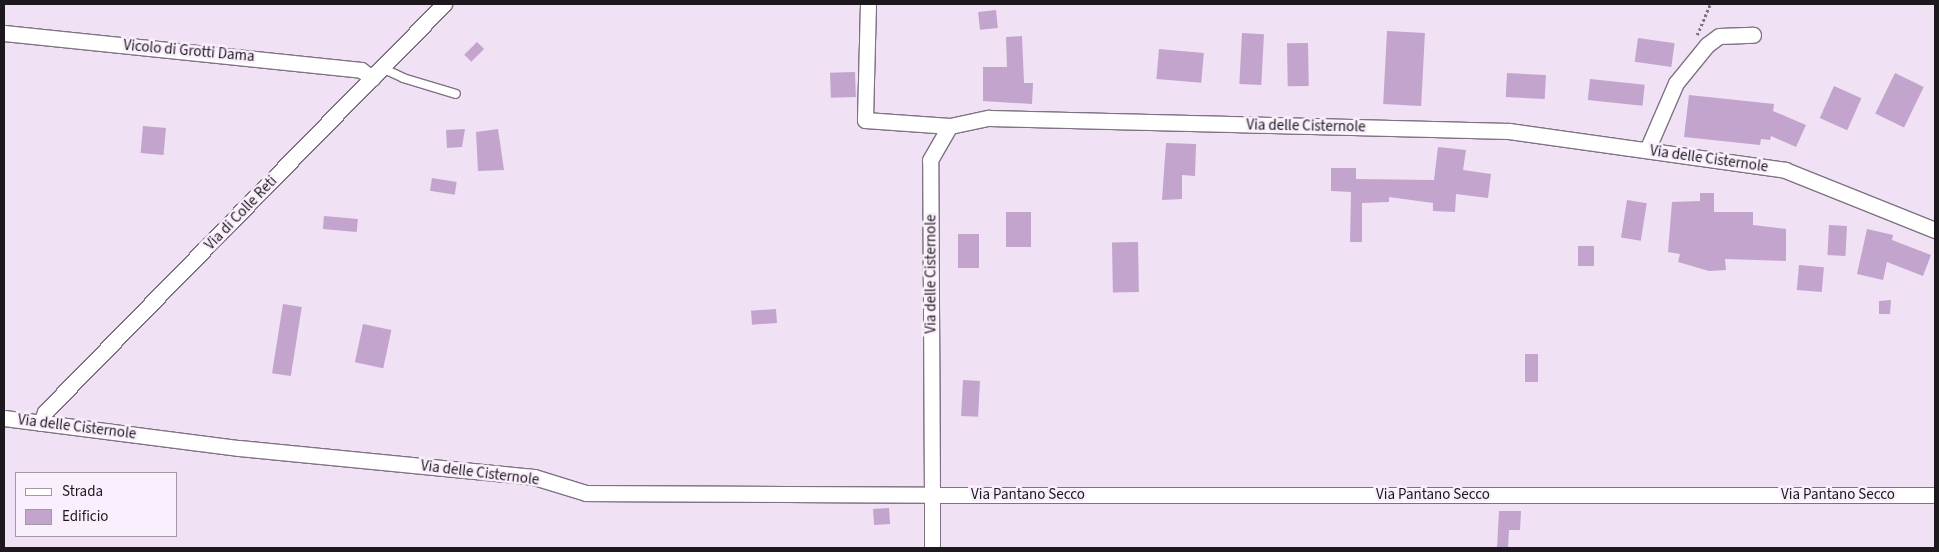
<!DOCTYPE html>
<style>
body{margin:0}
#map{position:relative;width:1939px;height:552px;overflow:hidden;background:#f0e1f5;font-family:"Source Sans 3",sans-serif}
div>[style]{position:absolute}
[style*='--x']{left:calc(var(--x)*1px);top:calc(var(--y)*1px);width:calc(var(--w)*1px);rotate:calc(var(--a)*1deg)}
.building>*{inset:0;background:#c2a4cc;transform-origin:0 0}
.path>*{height:2.5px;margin-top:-1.25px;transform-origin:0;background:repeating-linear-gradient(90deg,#7d7380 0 2.5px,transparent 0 5px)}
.roads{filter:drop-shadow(1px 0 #7f7283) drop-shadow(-1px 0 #7f7283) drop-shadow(0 1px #7f7283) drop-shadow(0 -1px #7f7283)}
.service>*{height:8px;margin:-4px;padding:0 4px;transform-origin:4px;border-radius:4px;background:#fff}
.minor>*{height:15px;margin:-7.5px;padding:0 7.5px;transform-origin:7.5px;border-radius:7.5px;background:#fff}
span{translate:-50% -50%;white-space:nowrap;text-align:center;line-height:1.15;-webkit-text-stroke:5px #faf0fd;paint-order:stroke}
.street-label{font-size:15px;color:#1d171e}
.frame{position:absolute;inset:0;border:5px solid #1d171e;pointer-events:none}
.legend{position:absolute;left:15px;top:472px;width:162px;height:65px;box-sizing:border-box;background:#faf0fd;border:1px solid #a299a4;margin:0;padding:6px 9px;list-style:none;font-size:15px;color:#1d171e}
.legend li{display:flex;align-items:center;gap:10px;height:25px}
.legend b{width:25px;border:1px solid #a299a4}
</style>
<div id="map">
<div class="building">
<div style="left:996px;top:10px;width:18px;height:18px;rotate:84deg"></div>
<div style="left:1387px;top:31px;width:38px;height:73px;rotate:3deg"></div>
<div style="left:1242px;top:33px;width:22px;height:51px;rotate:3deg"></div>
<div style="clip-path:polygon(1022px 36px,1024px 83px,1033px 83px,1032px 104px,983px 101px,983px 67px,1007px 67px,1006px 37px)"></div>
<div style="left:1638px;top:38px;width:37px;height:24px;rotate:8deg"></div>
<div style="left:477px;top:42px;width:10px;height:18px;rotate:45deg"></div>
<div style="left:1308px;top:43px;width:43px;height:21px;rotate:89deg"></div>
<div style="left:1159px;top:49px;width:45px;height:30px;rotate:5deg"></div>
<div style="left:855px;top:72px;width:25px;height:25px;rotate:88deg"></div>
<div style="left:1507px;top:73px;width:39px;height:24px;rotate:3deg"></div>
<div style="left:1895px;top:73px;width:32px;height:45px;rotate:26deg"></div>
<div style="left:1590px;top:79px;width:55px;height:21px;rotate:6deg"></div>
<div style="left:1834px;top:86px;width:30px;height:35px;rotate:24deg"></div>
<div style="clip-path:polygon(1689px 95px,1774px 104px,1773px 111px,1806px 125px,1796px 147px,1771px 136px,1770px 140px,1761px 139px,1760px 145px,1684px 137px)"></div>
<div style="left:143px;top:126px;width:23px;height:27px;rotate:5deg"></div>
<div style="clip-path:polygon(465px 129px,462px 147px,447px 148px,446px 130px)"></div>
<div style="clip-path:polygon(498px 129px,504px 170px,478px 171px,476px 132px)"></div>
<div style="clip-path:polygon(1166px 143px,1196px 144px,1195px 176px,1182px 175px,1182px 199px,1162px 200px)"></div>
<div style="clip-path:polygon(1438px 147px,1466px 150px,1463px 170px,1491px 174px,1488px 198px,1456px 194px,1455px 212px,1433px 211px,1433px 203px,1389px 197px,1389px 202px,1362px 203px,1362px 242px,1350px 242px,1351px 192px,1331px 191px,1331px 168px,1356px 168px,1356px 179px,1434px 180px)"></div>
<div style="left:432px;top:178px;width:25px;height:13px;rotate:9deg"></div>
<div style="clip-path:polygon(1700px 193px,1714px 193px,1714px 212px,1753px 212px,1753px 225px,1786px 229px,1786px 261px,1725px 259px,1726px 270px,1709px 271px,1678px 262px,1680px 254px,1668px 252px,1672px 202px,1700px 201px)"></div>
<div style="left:1627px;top:200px;width:20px;height:38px;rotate:9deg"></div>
<div style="left:1006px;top:212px;width:25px;height:35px"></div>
<div style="left:324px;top:216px;width:34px;height:13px;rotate:5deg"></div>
<div style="left:1829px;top:225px;width:18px;height:30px;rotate:3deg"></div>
<div style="clip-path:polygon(1867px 229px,1893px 235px,1892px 240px,1931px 255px,1923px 276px,1887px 262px,1883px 280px,1857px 274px)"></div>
<div style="left:958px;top:234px;width:21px;height:34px"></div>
<div style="left:1138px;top:242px;width:50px;height:26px;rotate:89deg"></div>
<div style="left:1578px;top:246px;width:16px;height:20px"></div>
<div style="left:1799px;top:265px;width:25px;height:25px;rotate:5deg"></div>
<div style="clip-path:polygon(1891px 300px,1890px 314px,1879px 314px,1879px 301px)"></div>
<div style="left:283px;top:304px;width:19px;height:70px;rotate:9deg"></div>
<div style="left:776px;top:309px;width:14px;height:25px;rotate:86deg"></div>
<div style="left:363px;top:324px;width:29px;height:39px;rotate:12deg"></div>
<div style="left:1525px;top:354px;width:13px;height:28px"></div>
<div style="left:963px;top:380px;width:17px;height:36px;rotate:3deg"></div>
<div style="left:889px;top:508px;width:16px;height:16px;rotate:86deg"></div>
<div style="clip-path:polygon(1499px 511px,1521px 511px,1520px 530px,1509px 530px,1508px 548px,1497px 548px)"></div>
</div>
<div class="path">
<div style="--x:1697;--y:35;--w:34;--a:-67"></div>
</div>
<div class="roads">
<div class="service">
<div style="--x:382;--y:68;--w:23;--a:25"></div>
<div style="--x:403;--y:78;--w:55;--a:16.8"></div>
</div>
<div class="minor">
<div style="--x:868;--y:4;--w:116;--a:91.5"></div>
<div style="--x:865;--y:120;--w:85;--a:4"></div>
<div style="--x:4;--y:33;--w:359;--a:5.9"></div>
<div style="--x:361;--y:70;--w:14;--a:36"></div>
<div style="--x:1647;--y:150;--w:73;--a:-66.6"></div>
<div style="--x:1676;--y:83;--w:49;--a:-50.8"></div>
<div style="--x:1707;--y:45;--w:15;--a:-37"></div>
<div style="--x:1719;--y:36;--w:34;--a:-2"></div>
<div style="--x:4;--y:418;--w:237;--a:7.3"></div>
<div style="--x:239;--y:448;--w:296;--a:5.6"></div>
<div style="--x:534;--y:477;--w:54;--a:17.1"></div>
<div style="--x:586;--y:493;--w:346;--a:0.3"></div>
<div style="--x:932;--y:495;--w:335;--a:-90.3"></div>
<div style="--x:930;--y:160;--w:39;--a:-60"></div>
<div style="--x:950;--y:126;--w:40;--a:-12"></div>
<div style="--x:989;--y:118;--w:520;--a:1.43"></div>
<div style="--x:1509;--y:131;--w:279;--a:8"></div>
<div style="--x:1785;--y:170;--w:162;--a:21.8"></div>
<div style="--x:41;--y:423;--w:12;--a:-70"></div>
<div style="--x:45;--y:412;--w:571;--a:-45.64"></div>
<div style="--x:932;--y:548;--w:53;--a:-90"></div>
<div style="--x:932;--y:495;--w:1003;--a:0"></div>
</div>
</div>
<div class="street-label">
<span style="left:189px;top:51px;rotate:5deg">Vicolo di Grotti Dama</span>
<span style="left:1306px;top:126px;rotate:1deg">Via delle Cisternole</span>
<span style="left:1709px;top:159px;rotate:8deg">Via delle Cisternole</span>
<span style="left:241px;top:213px;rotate:-46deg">Via di Colle Reti</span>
<span style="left:931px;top:274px;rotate:-90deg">Via delle Cisternole</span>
<span style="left:77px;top:427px;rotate:7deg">Via delle Cisternole</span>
<span style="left:480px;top:473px;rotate:7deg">Via delle Cisternole</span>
<span style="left:1028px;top:495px">Via Pantano Secco</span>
<span style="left:1433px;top:495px">Via Pantano Secco</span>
<span style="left:1838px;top:495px">Via Pantano Secco</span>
</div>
<div class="frame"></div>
<ul class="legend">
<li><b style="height:6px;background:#fff"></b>Strada</li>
<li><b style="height:14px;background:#c2a4cc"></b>Edificio</li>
</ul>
</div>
